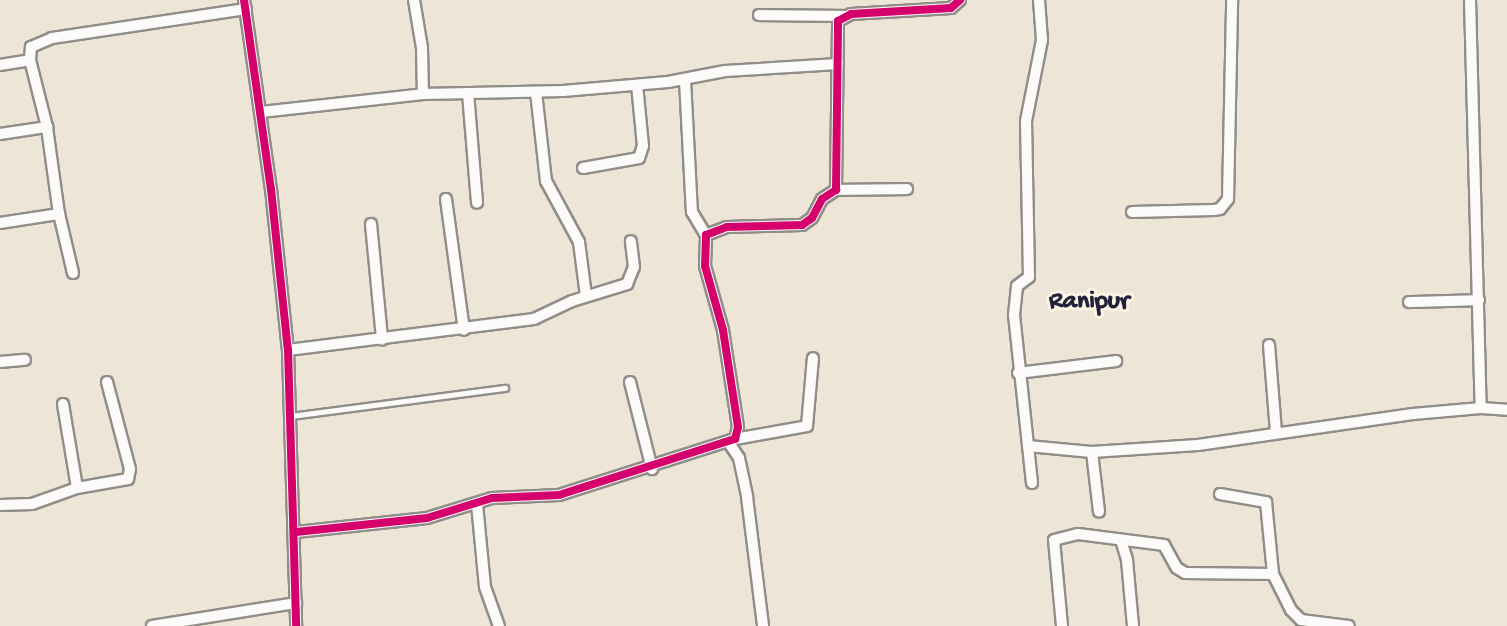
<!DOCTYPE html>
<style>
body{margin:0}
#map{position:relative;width:1507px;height:626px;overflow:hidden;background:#ede6d7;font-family:"Gochi Hand",sans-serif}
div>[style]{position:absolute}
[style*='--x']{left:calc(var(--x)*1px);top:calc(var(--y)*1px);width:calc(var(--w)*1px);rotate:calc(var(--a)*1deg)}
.roads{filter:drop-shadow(2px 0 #918e8a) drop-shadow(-2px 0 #918e8a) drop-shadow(0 2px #918e8a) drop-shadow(0 -2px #918e8a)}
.service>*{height:5px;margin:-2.5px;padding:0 2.5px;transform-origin:2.5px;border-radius:2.5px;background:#fcfbf9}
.minor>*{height:10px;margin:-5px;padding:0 5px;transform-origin:5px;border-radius:5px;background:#fcfbf9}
.cycleway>*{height:8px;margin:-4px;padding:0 4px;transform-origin:4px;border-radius:4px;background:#d6006c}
span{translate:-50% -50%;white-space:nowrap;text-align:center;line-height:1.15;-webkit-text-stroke:6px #fcf5e5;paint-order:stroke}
.district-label{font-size:26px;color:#22223b;font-weight:700}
</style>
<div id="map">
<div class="roads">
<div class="service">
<div style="--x:291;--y:416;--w:216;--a:-7.5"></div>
</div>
<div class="minor">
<div style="--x:244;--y:0;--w:191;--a:81.9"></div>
<div style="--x:271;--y:189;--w:162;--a:84"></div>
<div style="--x:288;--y:350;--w:276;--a:88.3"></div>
<div style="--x:414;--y:0;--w:49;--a:80.5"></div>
<div style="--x:422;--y:48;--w:46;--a:88.8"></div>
<div style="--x:1470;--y:0;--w:408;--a:88.5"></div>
<div style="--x:759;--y:15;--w:85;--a:0.7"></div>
<div style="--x:0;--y:65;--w:30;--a:-9"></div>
<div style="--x:685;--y:80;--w:132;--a:87"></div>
<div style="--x:692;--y:212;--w:27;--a:59"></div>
<div style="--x:536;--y:92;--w:90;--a:83.6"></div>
<div style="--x:546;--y:181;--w:69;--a:61.6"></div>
<div style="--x:579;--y:242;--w:54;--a:82.6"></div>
<div style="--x:468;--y:93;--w:110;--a:85.3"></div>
<div style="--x:261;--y:112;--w:163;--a:-6.3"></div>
<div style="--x:423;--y:94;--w:140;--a:-1.2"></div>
<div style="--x:563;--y:91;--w:105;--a:-4.9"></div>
<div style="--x:668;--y:82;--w:58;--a:-10.9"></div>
<div style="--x:725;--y:71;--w:113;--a:-3.5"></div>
<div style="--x:0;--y:134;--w:48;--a:-8.5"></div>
<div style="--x:583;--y:168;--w:57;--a:-10.1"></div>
<div style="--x:639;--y:158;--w:13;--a:-72"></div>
<div style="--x:643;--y:146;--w:61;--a:-95.6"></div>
<div style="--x:836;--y:190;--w:71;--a:-0.8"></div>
<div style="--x:446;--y:199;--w:132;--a:82.2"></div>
<div style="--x:1132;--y:212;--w:82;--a:-1.4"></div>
<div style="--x:1214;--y:210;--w:6;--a:-9"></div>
<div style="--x:1220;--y:209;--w:13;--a:-51"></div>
<div style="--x:1228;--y:199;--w:199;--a:-88.8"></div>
<div style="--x:0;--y:223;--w:60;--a:-8.7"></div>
<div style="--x:371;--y:224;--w:116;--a:84.5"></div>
<div style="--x:73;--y:273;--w:61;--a:-103.3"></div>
<div style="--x:59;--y:214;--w:88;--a:-97.9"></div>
<div style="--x:47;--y:127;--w:69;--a:-104.2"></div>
<div style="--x:30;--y:60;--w:13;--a:-86"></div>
<div style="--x:31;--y:47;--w:23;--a:-23"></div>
<div style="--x:52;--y:38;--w:196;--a:-8.5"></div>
<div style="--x:1409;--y:302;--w:70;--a:-1.6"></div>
<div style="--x:1269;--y:345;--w:87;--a:85.4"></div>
<div style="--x:288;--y:350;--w:248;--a:-7.2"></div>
<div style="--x:534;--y:319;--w:42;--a:-25.3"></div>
<div style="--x:572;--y:301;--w:58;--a:-17.2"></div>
<div style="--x:627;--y:284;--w:18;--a:-68"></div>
<div style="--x:634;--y:267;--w:26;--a:-97"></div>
<div style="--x:0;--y:362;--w:25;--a:-5"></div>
<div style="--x:1018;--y:373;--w:99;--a:-7"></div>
<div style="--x:630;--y:382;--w:90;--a:75.8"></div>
<div style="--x:63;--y:404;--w:85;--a:80.5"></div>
<div style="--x:735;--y:439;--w:73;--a:-10.2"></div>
<div style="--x:807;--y:426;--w:68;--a:-85"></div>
<div style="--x:729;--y:443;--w:18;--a:56"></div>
<div style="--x:739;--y:458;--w:40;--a:78"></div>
<div style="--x:747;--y:497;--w:130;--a:82.9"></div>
<div style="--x:1028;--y:446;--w:64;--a:5.4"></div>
<div style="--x:1092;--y:452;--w:106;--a:-3.8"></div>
<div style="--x:1198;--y:445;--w:217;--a:-8.2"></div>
<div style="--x:1413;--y:414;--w:68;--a:-5"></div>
<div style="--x:1481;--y:408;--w:26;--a:4"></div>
<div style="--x:1092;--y:452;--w:60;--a:83.3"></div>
<div style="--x:1032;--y:483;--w:169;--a:-96.1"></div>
<div style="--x:1014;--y:315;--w:29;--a:-84"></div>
<div style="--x:1017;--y:286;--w:15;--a:-37"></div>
<div style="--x:1029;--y:277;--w:156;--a:-91.1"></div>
<div style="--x:1026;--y:121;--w:83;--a:-78.8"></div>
<div style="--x:1042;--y:40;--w:40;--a:-94.3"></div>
<div style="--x:1220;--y:494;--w:47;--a:9.9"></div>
<div style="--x:1266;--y:502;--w:72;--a:84.4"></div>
<div style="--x:477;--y:504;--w:83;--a:84.5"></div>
<div style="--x:485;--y:587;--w:41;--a:70.3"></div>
<div style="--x:0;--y:505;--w:32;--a:-2"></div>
<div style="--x:32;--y:504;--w:48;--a:-19.6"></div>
<div style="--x:77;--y:488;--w:52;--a:-10"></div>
<div style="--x:128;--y:479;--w:10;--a:-79"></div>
<div style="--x:130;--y:469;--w:90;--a:-104.8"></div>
<div style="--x:296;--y:532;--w:132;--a:-6.1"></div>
<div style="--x:427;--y:518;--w:68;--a:-17.1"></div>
<div style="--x:492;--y:498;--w:67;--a:-2.6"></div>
<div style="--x:559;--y:495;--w:185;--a:-17.7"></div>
<div style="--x:735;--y:439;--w:12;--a:-76"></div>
<div style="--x:738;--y:427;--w:98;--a:-98.8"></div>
<div style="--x:723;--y:330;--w:66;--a:-105.7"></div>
<div style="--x:705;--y:266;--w:31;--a:-88"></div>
<div style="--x:706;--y:235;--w:22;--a:-21"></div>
<div style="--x:727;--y:227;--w:75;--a:-1.5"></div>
<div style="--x:802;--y:225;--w:12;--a:-35"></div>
<div style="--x:812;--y:218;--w:21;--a:-62"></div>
<div style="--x:822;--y:199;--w:17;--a:-33"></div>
<div style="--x:836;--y:190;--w:169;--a:-89.3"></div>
<div style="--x:838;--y:21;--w:15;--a:-28"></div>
<div style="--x:851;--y:14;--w:100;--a:-3.4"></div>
<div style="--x:951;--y:8;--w:12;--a:-42"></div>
<div style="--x:1121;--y:540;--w:21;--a:73"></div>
<div style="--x:1127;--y:560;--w:66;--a:84.8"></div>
<div style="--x:152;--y:626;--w:146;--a:-9.1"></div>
<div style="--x:1062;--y:626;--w:86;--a:-95.3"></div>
<div style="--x:1054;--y:540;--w:25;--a:-14"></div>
<div style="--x:1078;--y:534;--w:87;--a:7.3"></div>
<div style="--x:1164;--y:545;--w:26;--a:61"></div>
<div style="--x:1177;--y:568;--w:9;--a:32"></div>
<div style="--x:1185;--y:573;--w:88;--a:0.7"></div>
<div style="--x:1273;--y:574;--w:40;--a:63.4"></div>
<div style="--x:1291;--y:610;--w:14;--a:45"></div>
<div style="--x:1301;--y:620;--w:48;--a:7.1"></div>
</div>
</div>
<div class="cycleway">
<div style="--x:244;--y:0;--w:191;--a:81.9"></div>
<div style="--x:271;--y:189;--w:162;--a:84"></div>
<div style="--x:288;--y:350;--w:276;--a:88.3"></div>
<div style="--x:296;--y:532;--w:132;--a:-6.1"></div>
<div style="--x:427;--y:518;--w:68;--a:-17.1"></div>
<div style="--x:492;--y:498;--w:67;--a:-2.6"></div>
<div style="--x:559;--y:495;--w:185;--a:-17.7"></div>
<div style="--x:735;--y:439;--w:12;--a:-76"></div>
<div style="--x:738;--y:427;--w:98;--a:-98.8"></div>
<div style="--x:723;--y:330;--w:66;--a:-105.7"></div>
<div style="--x:705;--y:266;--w:31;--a:-88"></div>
<div style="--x:706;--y:235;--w:22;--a:-21"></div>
<div style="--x:727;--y:227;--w:75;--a:-1.5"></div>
<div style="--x:802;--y:225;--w:12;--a:-35"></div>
<div style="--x:812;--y:218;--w:21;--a:-62"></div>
<div style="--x:822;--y:199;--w:17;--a:-33"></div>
<div style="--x:836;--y:190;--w:169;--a:-89.3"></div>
<div style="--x:838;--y:21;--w:15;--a:-28"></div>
<div style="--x:851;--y:14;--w:100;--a:-3.4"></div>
<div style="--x:951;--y:8;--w:12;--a:-42"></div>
</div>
<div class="district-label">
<span style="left:1089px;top:303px">Ranipur</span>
</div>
</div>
